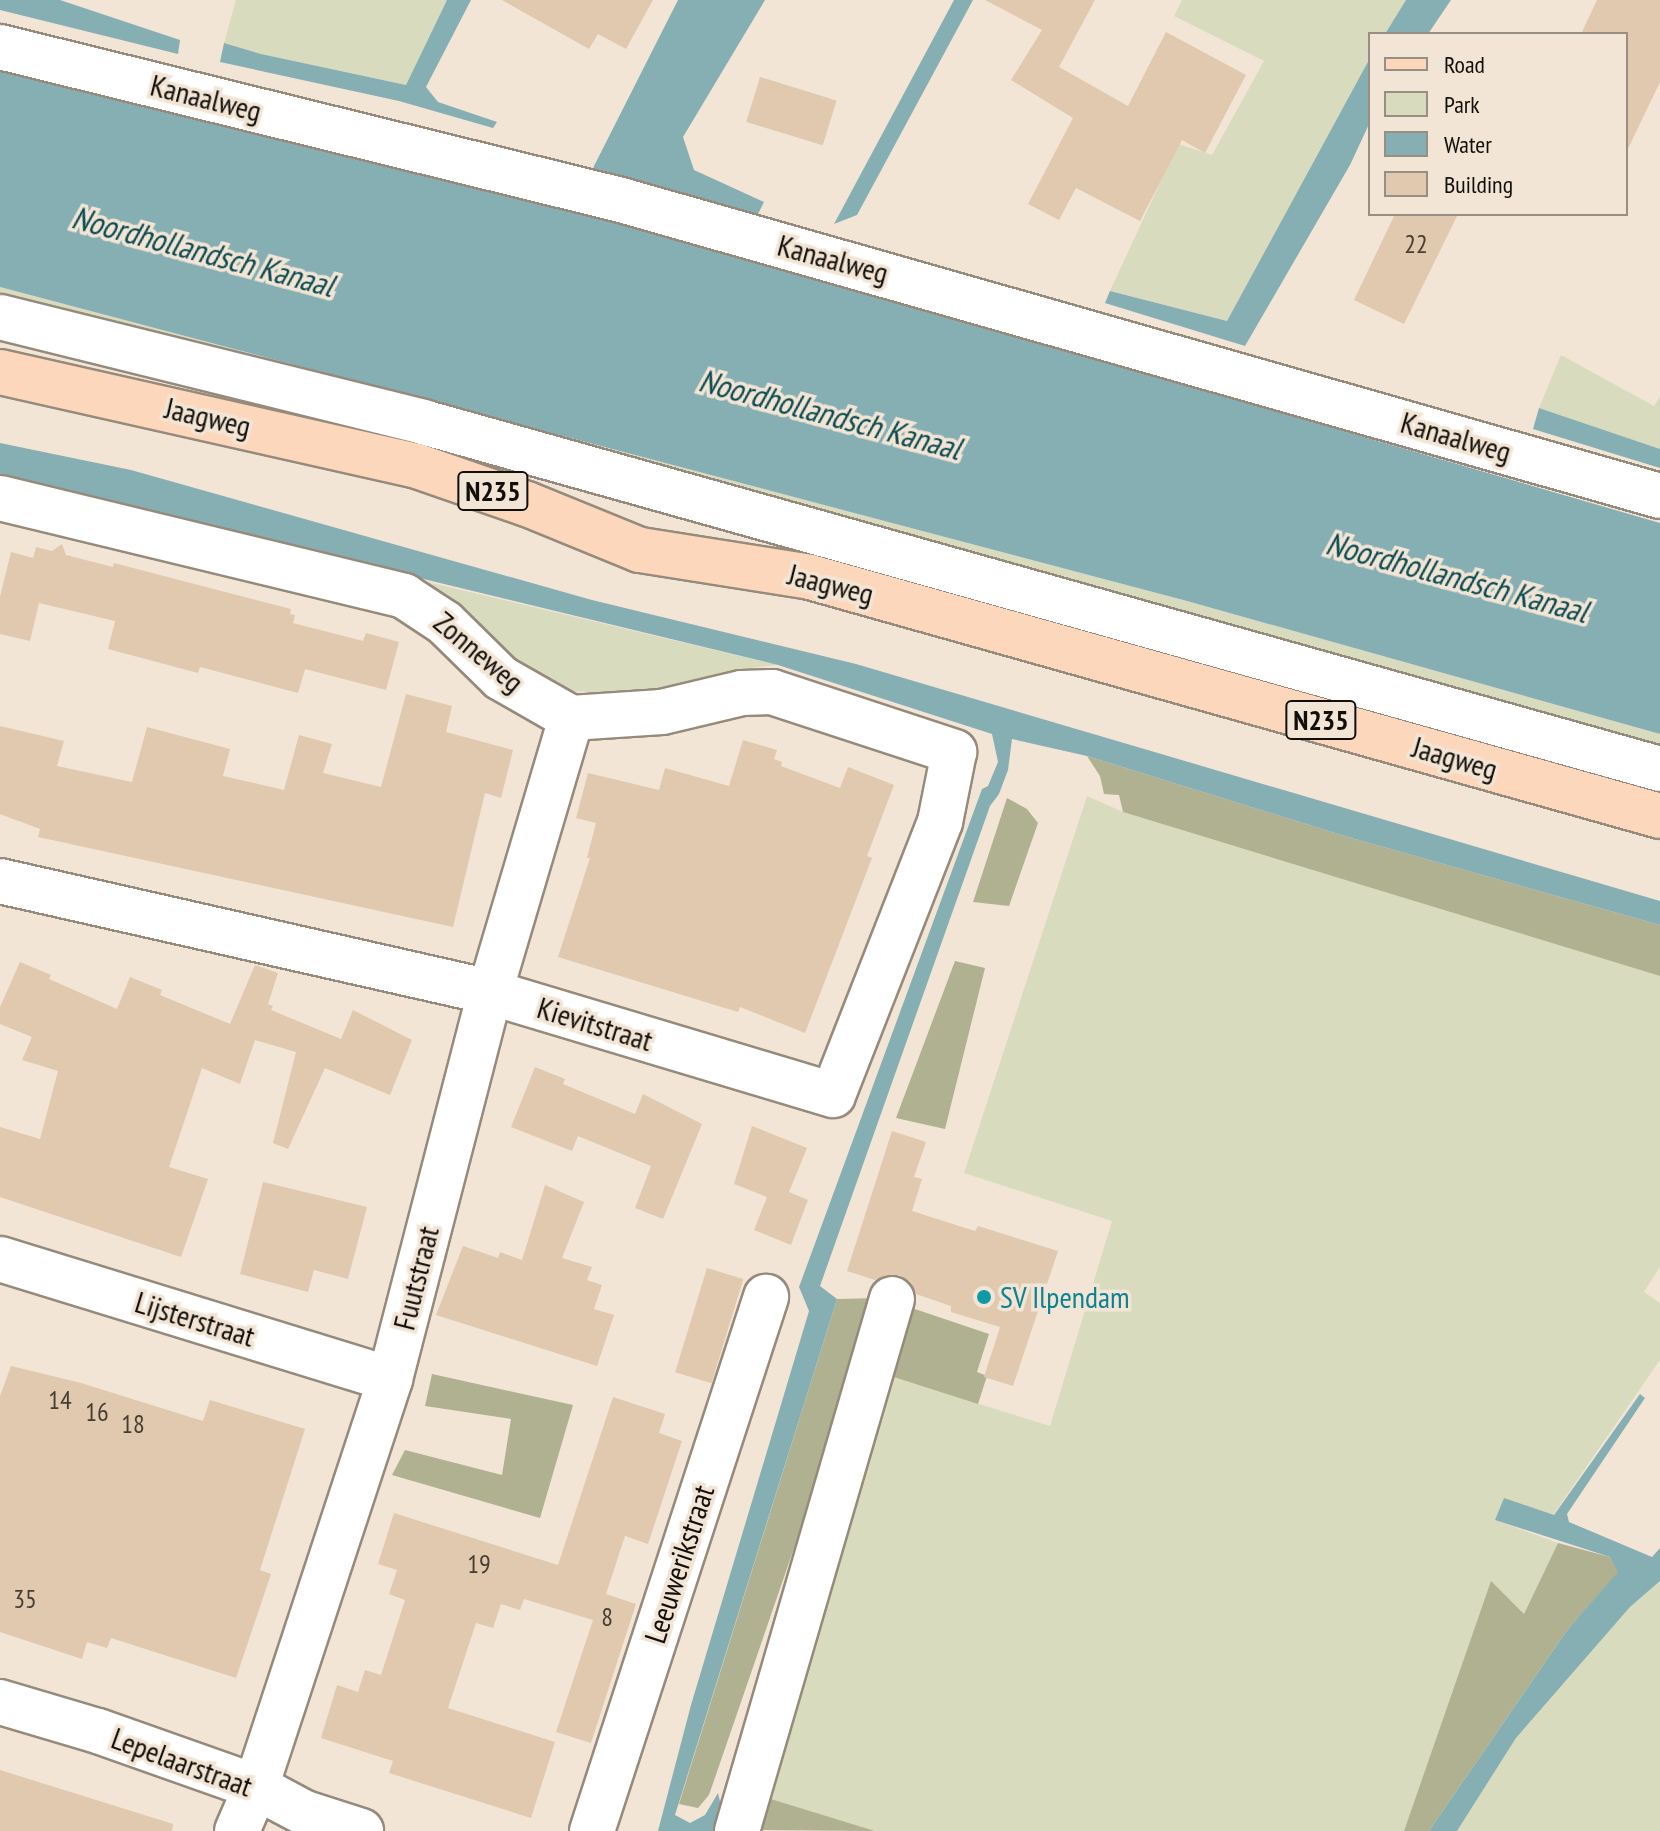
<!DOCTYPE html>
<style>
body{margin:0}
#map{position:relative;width:1660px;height:1831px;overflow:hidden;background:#f2e5d6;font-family:"PT Sans Narrow",sans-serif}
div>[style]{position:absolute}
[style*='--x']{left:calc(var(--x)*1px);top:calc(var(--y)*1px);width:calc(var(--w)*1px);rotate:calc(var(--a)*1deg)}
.green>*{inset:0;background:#d9dbbe}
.forest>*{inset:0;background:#afb190}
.water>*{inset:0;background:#86afb3}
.building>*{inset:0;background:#e0c9ae;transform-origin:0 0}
.roads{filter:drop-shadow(2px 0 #968a7c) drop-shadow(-2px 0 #968a7c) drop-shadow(0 2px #968a7c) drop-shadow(0 -2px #968a7c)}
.minor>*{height:44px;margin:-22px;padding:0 22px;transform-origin:22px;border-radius:22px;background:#fff}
.major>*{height:44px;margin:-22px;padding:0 22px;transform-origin:22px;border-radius:22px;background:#fdd7bb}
.dots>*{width:22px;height:22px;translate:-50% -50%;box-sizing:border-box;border:4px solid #f2e5d6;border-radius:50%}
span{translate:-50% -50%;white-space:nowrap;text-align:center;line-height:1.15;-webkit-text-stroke:7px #f2e5d6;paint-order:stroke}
.number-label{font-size:26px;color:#463d32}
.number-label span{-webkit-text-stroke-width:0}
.shield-label span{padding:2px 6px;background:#f2e5d6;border:2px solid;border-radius:6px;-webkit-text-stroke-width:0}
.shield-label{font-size:28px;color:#120e09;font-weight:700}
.street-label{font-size:30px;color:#120e09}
.culture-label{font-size:30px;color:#0d838f}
.left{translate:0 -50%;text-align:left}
.water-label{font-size:32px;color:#0b4b51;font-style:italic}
.legend{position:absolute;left:1368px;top:32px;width:260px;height:184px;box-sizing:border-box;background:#f2e5d6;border:2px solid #988f84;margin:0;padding:10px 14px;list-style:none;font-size:24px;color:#120e09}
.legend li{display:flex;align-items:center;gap:16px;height:40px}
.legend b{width:40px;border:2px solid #988f84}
</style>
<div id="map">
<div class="green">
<div style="clip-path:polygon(236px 0,447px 0,406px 85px,261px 54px,224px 43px)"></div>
<div style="clip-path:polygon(1182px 0,1406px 0,1385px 34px,1370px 34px,1370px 58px,1227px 321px,1110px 291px,1178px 144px,1212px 155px,1264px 61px,1174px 16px)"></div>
<div style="clip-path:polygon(0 287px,1187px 601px,1660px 734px,1660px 754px,0 303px)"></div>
<div style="clip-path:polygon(1561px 355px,1654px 406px,1660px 396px,1660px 449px,1539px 408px)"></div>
<div style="clip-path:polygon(423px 581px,778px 665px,749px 668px,685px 686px,619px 694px,574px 691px,546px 680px,507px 654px,458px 606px)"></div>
<div style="clip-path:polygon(1087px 796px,1123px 812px,1660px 976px,1660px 1267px,1644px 1292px,1660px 1303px,1660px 1360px,1553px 1515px,1504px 1498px,1496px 1520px,1558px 1543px,1524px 1614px,1491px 1582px,1404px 1831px,875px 1831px,751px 1793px,880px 1373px,1050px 1426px,1112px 1221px,964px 1173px)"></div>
<div style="clip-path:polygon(1660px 1581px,1660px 1831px,1457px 1831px,1516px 1738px,1630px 1607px)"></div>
</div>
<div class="forest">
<div style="clip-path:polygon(1087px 756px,1348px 837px,1660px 925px,1660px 976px,1123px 812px,1119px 795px,1104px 794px,1100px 776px)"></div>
<div style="clip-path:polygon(1007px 798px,1027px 809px,1038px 823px,1009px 906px,973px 902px)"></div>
<div style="clip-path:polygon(955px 961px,985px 968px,945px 1129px,896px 1118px)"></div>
<div style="clip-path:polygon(880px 1298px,709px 1795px,698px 1808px,679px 1804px,837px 1299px)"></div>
<div style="clip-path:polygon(903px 1305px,989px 1334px,977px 1372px,987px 1376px,978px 1404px,881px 1373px)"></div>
<div style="clip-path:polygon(432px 1374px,573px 1405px,540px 1518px,392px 1475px,405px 1450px,502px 1475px,511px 1419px,425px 1406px)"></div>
<div style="clip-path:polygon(1558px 1543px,1610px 1557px,1619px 1572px,1568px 1629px,1429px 1831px,1404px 1831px,1491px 1581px,1524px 1614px)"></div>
<div style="clip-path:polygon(751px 1793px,875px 1831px,756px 1830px)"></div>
</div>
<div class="water">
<div style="clip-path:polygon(0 0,60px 0,180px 40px,178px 54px,0 10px)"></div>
<div style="clip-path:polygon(447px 0,471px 0,426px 87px,438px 102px,497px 122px,493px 128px,399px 101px,220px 62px,224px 43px,261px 54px,406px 85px)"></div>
<div style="clip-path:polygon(678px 0,765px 0,683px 137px,694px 170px,764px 202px,757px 216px,617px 174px,607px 217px,1660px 523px,1660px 734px,1187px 601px,0 287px,0 70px,333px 145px,581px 210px,594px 166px)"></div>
<div style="clip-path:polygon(954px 0,973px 0,857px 215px,834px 224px)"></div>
<div style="clip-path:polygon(1406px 0,1451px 0,1428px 34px,1385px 34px)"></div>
<div style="clip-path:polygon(1370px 58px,1370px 122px,1350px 165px,1245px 346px,1105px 303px,1110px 291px,1227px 321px)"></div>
<div style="clip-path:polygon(1539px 408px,1660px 449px,1660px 468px,1533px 429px)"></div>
<div style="clip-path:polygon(0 443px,131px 470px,592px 600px,856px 664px,1660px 901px,1660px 925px,1348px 837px,1087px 756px,1012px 739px,1008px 770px,999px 794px,990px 806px,820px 1286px,837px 1299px,675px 1815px,690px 1823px,705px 1815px,718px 1793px,727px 1831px,658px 1831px,691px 1705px,809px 1311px,799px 1287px,982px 789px,988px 786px,998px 762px,992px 734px,778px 665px,0 476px)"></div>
<div style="clip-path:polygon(1640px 1394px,1645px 1398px,1567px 1514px,1569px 1522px,1652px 1557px,1660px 1548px,1660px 1581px,1630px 1607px,1516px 1738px,1457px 1831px,1429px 1831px,1568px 1629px,1618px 1572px,1610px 1557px,1495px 1520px,1504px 1498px,1554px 1515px)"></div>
</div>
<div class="building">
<div style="clip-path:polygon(502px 0,653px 0,626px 49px,598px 34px,589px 49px)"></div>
<div style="clip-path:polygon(985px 0,1095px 0,1059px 67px,1128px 106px,1166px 32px,1246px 75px,1205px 153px,1182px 140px,1140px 221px,1076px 188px,1059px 220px,1028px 204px,1073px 118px,1011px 80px,1042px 30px)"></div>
<div style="clip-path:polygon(1597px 0,1660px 0,1660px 82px,1626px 153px,1626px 34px,1581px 34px)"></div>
<div style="left:760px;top:77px;width:80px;height:47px;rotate:17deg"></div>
<div style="clip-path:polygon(1395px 214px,1458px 214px,1404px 324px,1354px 300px)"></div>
<div style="clip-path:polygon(62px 544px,66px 555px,113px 567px,114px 563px,291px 609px,290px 614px,295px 615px,293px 623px,363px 641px,366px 633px,399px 642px,386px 690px,305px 669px,298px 693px,200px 667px,198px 673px,108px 649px,115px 621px,39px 603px,30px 641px,0 634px,0 597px,11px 552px,33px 558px,36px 547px,52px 551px)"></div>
<div style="clip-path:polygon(406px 694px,452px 706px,446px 732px,513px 750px,501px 798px,485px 793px,453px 927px,38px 837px,40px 829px,0 814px,0 726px,64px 741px,57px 766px,132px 782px,147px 727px,230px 749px,223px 776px,284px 790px,299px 735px,332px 744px,323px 773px,381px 787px)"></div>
<div style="clip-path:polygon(743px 740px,777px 750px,774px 759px,782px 762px,781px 766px,840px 788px,848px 767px,894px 785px,867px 856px,872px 858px,805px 1033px,740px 1007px,738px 1012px,558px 957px,590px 858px,587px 858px,596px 823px,576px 818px,588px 773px,659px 790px,665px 768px,729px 786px)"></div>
<div style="clip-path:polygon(20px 962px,51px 975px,49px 979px,117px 1009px,130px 977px,162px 990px,160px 995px,230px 1024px,255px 965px,278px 973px,268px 1004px,273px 1006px,271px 1010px,341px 1039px,353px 1010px,412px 1040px,390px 1095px,325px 1068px,288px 1149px,273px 1143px,296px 1052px,255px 1040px,240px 1084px,202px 1068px,169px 1167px,208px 1179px,181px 1257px,0 1197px,0 1127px,40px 1139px,58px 1071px,22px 1060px,32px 1037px,0 1024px,0 1007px)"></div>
<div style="clip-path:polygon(535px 1067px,565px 1079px,563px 1084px,635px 1114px,643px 1094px,702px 1124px,663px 1219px,635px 1208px,651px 1166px,578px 1136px,572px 1151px,511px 1127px)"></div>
<div style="clip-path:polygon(752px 1126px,807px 1148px,789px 1192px,808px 1200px,791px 1245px,754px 1230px,767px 1197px,734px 1184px)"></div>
<div style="clip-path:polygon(892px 1131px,926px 1142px,914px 1177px,922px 1179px,912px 1211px,975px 1231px,978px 1226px,1058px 1251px,1013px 1386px,984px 1377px,1000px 1327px,951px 1312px,951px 1306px,916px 1294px,911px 1282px,900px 1275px,887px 1275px,875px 1280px,847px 1271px)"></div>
<div style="clip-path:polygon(263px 1182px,367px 1207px,348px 1279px,314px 1270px,308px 1292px,240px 1274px)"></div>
<div style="clip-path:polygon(545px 1185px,584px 1202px,562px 1258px,592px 1267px,587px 1280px,602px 1285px,594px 1309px,614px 1315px,597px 1366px,436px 1315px,463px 1246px,498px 1258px,500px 1252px,522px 1260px)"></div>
<div style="left:707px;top:1268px;width:38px;height:109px;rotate:17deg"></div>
<div style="clip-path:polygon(11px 1366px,81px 1383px,203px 1421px,210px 1400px,305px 1429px,260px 1570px,271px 1574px,236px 1678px,111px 1638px,107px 1648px,87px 1642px,82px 1659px,0 1632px,0 1396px)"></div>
<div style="clip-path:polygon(613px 1397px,665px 1414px,659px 1433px,682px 1441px,648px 1544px,625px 1536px,606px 1594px,636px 1604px,591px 1743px,556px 1732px,593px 1620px,524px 1599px,520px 1610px,501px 1604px,493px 1628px,476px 1623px,448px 1708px,555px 1742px,531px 1818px,389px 1773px,393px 1761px,321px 1738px,337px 1685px,358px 1692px,365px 1670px,381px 1675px,405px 1600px,389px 1594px,397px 1570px,378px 1564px,394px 1513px,558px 1565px)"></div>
<div style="clip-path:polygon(0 1770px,173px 1824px,172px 1831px,0 1831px)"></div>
</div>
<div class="roads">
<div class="minor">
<div style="--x:0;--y:47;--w:640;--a:13.84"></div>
<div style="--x:621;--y:200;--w:1080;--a:15.9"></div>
<div style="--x:0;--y:317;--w:436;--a:13.9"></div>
<div style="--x:423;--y:422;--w:1285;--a:15.67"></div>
<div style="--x:0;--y:498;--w:416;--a:13.6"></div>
<div style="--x:404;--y:596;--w:49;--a:33.4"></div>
<div style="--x:445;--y:623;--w:78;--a:44.5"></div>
<div style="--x:501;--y:678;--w:81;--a:29.7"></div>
<div style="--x:571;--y:718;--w:91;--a:-3.8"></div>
<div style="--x:662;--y:712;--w:82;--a:-13.4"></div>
<div style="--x:742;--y:693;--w:30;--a:-2"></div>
<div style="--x:772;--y:692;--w:192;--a:18.2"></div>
<div style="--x:954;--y:752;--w:71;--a:101.3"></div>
<div style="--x:940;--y:822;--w:293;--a:111.4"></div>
<div style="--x:833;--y:1095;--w:358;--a:-163.3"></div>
<div style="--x:490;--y:992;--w:502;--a:-167.24"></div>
<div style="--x:0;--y:1259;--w:408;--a:17.1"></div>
<div style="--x:0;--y:1702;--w:102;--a:16.5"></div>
<div style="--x:98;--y:1731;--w:168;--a:19.5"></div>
<div style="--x:256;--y:1787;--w:55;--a:28"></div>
<div style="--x:305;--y:1813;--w:59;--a:17.8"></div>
<div style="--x:237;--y:1831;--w:48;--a:-66.6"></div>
<div style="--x:256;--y:1787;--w:429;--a:-71.8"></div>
<div style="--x:390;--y:1379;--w:400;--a:-75.5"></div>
<div style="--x:490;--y:992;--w:286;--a:-73.5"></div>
<div style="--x:592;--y:1831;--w:562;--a:-71.95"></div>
<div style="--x:737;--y:1831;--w:554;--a:-73.76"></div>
</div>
<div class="major">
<div style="--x:0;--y:372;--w:427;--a:12.7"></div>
<div style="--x:417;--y:466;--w:116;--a:19.1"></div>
<div style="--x:527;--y:504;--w:122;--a:22.2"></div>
<div style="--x:640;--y:550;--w:172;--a:9"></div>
<div style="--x:810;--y:577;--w:883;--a:15.7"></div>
</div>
</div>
<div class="dots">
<div style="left:984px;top:1297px;background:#0f9aa8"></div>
</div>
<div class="number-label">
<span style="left:1416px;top:244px">22</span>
<span style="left:60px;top:1400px">14</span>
<span style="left:97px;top:1412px">16</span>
<span style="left:133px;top:1424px">18</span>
<span style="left:479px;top:1564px">19</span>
<span style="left:25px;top:1599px">35</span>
<span style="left:607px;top:1617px">8</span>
</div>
<div class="shield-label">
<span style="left:493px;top:491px">N235</span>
<span style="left:1321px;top:720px">N235</span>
</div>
<div class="street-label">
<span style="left:206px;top:98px;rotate:14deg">Kanaalweg</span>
<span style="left:833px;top:259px;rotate:15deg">Kanaalweg</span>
<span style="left:208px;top:417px;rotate:13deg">Jaagweg</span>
<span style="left:1456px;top:437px;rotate:16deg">Kanaalweg</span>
<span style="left:831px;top:584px;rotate:14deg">Jaagweg</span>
<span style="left:479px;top:652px;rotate:40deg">Zonneweg</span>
<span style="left:1455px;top:758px;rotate:16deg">Jaagweg</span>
<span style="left:595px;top:1024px;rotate:17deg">Kievitstraat</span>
<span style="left:416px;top:1278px;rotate:-76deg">Fuutstraat</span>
<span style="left:195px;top:1319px;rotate:17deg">Lijsterstraat</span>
<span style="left:679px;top:1564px;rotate:-72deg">Leeuwerikstraat</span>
<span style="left:182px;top:1762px;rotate:20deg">Lepelaarstraat</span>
</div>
<div class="culture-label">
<span class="left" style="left:1000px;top:1297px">SV Ilpendam</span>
</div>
<div class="water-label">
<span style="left:203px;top:251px;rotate:15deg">Noordhollandsch Kanaal</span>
<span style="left:830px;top:414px;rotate:15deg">Noordhollandsch Kanaal</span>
<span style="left:1457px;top:577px;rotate:15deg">Noordhollandsch Kanaal</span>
</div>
<ul class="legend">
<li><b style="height:10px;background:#fdd7bb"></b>Road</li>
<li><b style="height:22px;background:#d9dbbe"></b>Park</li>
<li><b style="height:22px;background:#86afb3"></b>Water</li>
<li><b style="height:22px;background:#e0c9ae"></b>Building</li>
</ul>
</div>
